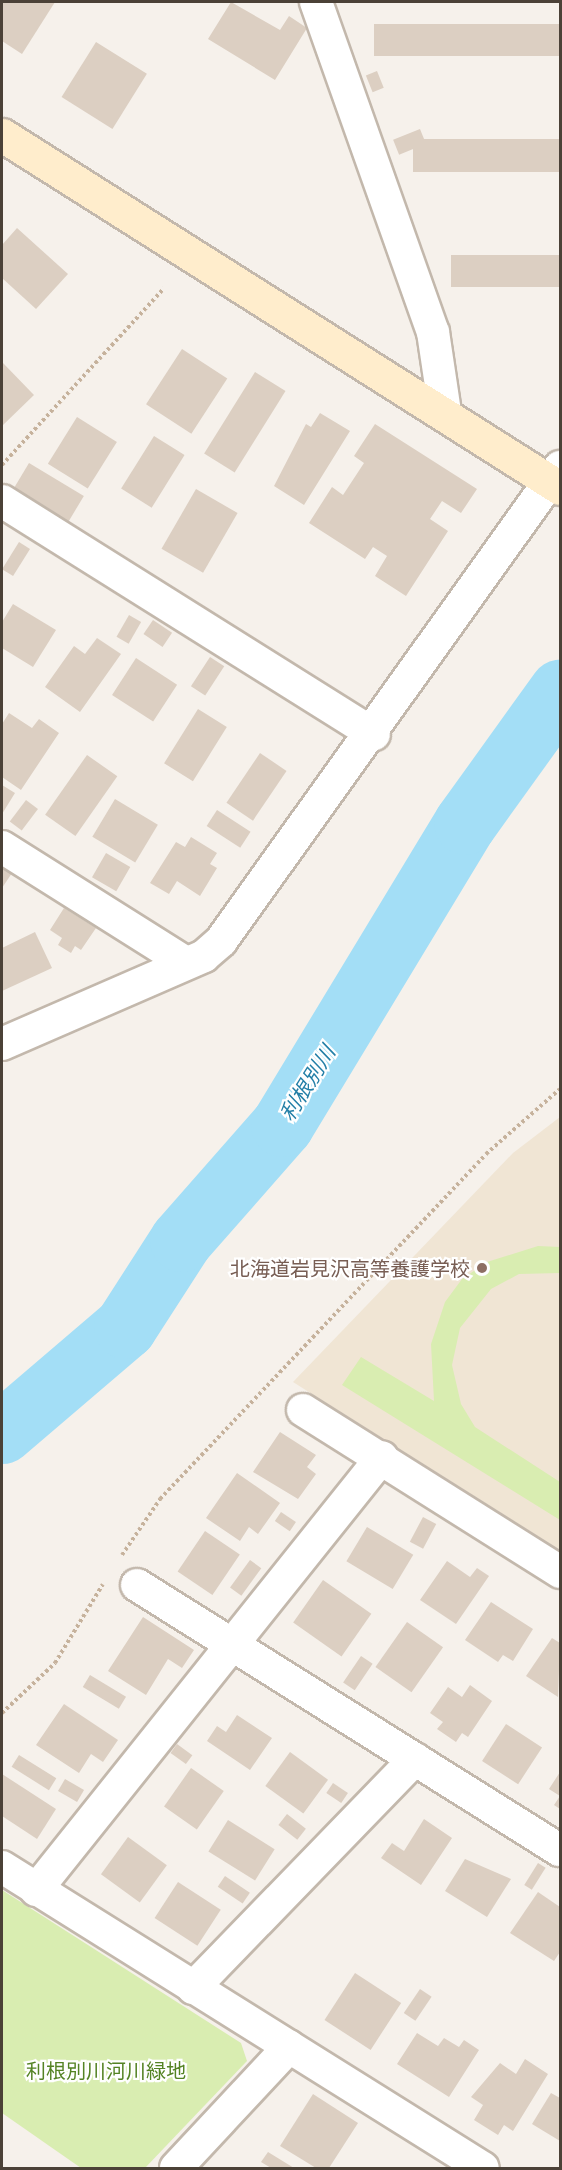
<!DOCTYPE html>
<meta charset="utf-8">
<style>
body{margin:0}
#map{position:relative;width:562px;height:2170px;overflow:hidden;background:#f6f1eb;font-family:"Asap Condensed","Noto Sans JP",sans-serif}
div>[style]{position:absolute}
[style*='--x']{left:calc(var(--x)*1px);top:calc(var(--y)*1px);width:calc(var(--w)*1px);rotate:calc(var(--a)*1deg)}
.education>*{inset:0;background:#f0e5d4}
.green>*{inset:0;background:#d9edb1}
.river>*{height:63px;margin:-31.5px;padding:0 31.5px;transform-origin:31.5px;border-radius:31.5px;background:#a3def6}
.building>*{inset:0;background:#dccfc2;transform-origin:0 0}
.path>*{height:4px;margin-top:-2px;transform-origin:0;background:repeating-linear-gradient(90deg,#c6b29c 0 3px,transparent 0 6px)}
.roads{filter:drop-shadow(2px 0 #c3b8ac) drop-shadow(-2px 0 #c3b8ac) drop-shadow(0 2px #c3b8ac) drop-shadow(0 -2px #c3b8ac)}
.street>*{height:32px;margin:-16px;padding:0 16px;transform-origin:16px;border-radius:16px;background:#fff}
.secondary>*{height:33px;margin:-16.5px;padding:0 16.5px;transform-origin:16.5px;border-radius:16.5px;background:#ffedcc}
.dots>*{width:16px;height:16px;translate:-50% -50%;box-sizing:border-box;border:3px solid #fff;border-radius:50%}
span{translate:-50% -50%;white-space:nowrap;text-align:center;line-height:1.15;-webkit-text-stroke:4.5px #fff;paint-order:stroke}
.education-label{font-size:20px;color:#785e54}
.right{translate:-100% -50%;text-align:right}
.park-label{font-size:20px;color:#548324}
.water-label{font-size:21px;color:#237fa7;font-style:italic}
.frame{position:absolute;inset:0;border:3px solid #4b4137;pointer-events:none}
</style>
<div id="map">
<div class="education">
<div style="clip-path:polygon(560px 1117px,560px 1551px,293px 1382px,513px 1153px)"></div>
</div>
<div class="green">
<div style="clip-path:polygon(538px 1246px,560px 1247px,560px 1273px,519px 1274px,491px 1289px,460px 1328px,452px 1365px,461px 1404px,475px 1427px,560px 1482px,560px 1520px,342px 1385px,361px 1357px,434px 1401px,431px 1344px,445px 1302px,462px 1279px,487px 1262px)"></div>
<div style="clip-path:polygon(2px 1890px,241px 2043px,247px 2061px,145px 2168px,81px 2168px,2px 2113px)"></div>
</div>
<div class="river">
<div style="--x:2;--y:1432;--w:162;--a:-40.5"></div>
<div style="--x:125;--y:1327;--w:103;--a:-57.2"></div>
<div style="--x:181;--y:1240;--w:153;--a:-48.7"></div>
<div style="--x:282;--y:1125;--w:353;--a:-58.8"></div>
<div style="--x:465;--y:823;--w:163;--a:-54.3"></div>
</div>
<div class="building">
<div style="clip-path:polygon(2px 2px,55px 2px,22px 54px,2px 41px)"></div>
<div style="clip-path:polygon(231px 2px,280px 30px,289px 16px,307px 28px,275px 80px,208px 39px)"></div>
<div style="left:560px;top:24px;width:32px;height:186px;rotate:90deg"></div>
<div style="left:96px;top:42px;width:60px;height:65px;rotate:32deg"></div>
<div style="left:377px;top:71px;width:18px;height:12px;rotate:68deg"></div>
<div style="left:420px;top:129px;width:16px;height:29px;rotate:68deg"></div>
<div style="left:560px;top:139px;width:33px;height:147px;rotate:90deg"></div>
<div style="clip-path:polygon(17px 228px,68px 274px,36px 309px,2px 278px,2px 245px)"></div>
<div style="left:560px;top:255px;width:32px;height:109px;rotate:90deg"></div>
<div style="left:182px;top:349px;width:54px;height:66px;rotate:33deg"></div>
<div style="clip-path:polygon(2px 362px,34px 395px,2px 426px)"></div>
<div style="left:255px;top:372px;width:36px;height:96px;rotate:32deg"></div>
<div style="clip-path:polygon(320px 413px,350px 431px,304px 505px,274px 486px,306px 424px,311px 427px)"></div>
<div style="left:77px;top:417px;width:47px;height:55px;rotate:32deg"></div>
<div style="clip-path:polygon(375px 424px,477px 489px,461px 513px,442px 501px,430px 519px,448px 531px,406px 596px,375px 576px,387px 556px,373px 547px,365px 559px,309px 523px,332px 487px,343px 495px,364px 463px,354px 456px)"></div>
<div style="left:154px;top:436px;width:36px;height:62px;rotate:32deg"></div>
<div style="left:29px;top:463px;width:64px;height:30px;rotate:31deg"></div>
<div style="left:196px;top:489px;width:48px;height:69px;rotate:30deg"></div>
<div style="left:19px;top:542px;width:13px;height:32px;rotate:32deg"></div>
<div style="clip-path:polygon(13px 604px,56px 630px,33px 667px,2px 648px,2px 622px)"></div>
<div style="left:129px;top:615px;width:14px;height:25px;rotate:30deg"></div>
<div style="left:153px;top:620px;width:23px;height:17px;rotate:34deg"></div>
<div style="clip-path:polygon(97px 638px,121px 654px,80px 712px,45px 687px,74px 646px,85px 654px)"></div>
<div style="left:210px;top:657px;width:17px;height:35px;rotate:33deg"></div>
<div style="left:136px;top:658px;width:49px;height:44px;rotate:33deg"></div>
<div style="left:198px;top:709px;width:34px;height:64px;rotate:32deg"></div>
<div style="clip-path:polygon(9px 713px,32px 728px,39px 719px,59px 733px,21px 790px,2px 777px,2px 724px)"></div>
<div style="left:260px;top:753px;width:32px;height:60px;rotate:34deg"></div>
<div style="left:87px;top:755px;width:37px;height:73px;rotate:35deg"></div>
<div style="clip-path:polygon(2px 785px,15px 793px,2px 814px)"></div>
<div style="left:115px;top:799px;width:50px;height:44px;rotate:31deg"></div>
<div style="left:26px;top:800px;width:15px;height:27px;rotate:37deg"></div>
<div style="left:217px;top:810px;width:40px;height:19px;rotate:33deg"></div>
<div style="clip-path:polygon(191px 837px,217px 853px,210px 864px,217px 868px,200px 896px,177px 881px,169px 894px,150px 883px,176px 842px,185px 847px)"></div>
<div style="left:106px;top:853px;width:28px;height:28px;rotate:30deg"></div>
<div style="clip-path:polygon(2px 867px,12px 873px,2px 888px)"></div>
<div style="clip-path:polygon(64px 908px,96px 928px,81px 950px,75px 946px,71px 953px,58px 945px,62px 938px,50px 930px)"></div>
<div style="clip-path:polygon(35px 932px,52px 968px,2px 991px,2px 948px)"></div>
<div style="clip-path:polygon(280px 1432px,316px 1455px,307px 1467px,316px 1474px,298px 1499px,253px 1472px)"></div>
<div style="clip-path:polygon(237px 1473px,280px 1503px,258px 1534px,249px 1527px,240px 1541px,206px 1518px)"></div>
<div style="left:281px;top:1512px;width:18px;height:11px;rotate:34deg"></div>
<div style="left:423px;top:1517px;width:15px;height:28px;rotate:28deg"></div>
<div style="left:367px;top:1527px;width:54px;height:40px;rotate:31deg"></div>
<div style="left:205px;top:1531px;width:42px;height:49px;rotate:34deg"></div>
<div style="left:250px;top:1560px;width:14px;height:34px;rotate:36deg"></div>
<div style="clip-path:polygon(447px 1561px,470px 1577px,477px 1568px,489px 1576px,456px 1624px,420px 1600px)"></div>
<div style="left:323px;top:1580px;width:59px;height:52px;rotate:35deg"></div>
<div style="clip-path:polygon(491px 1602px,533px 1629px,513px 1661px,503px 1655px,498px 1662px,465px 1640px)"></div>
<div style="clip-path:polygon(143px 1617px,194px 1650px,182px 1668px,168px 1659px,146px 1695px,108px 1671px)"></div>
<div style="left:407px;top:1622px;width:44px;height:55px;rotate:35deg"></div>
<div style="clip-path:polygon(552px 1638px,560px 1643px,558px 1697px,526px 1676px)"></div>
<div style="left:361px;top:1656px;width:14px;height:32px;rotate:34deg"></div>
<div style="left:90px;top:1675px;width:42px;height:14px;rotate:31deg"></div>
<div style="clip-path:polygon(470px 1685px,492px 1701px,468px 1737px,462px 1733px,456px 1742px,437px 1729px,443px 1722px,430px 1713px,448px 1687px,462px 1697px)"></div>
<div style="clip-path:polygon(64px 1704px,118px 1740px,103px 1762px,91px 1754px,79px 1773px,36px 1745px)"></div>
<div style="clip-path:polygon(237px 1715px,272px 1738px,250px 1770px,207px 1741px,217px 1726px,226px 1732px)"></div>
<div style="left:506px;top:1724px;width:43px;height:44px;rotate:33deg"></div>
<div style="left:177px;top:1744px;width:19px;height:11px;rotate:36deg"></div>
<div style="left:290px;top:1752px;width:47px;height:42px;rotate:36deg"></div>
<div style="left:19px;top:1755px;width:44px;height:14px;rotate:32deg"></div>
<div style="left:191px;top:1768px;width:40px;height:47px;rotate:35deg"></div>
<div style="clip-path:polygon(560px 1772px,560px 1809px,554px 1805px,560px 1796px,549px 1789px)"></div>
<div style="clip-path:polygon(2px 1774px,56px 1809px,37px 1839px,2px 1816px)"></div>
<div style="left:65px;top:1779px;width:22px;height:14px;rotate:30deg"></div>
<div style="left:333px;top:1783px;width:18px;height:12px;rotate:34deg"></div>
<div style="left:287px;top:1814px;width:24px;height:14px;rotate:38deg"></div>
<div style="clip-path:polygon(424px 1819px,452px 1838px,421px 1885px,381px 1858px,392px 1843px,404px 1851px)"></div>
<div style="left:228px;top:1820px;width:55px;height:37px;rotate:32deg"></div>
<div style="left:128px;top:1837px;width:48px;height:46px;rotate:36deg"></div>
<div style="clip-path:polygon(465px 1859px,511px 1879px,487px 1917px,445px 1891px)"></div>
<div style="left:538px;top:1863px;width:9px;height:26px;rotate:32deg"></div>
<div style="left:225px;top:1876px;width:30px;height:13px;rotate:34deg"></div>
<div style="left:178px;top:1882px;width:51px;height:43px;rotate:33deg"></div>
<div style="clip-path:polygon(538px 1892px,560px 1907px,560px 1952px,554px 1961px,510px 1933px)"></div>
<div style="left:355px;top:1973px;width:55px;height:56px;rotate:33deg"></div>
<div style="left:420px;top:1989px;width:14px;height:29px;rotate:34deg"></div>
<div style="clip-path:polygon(417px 2033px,438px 2046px,444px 2038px,459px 2047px,464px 2040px,479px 2050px,449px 2097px,397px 2064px)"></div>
<div style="clip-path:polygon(525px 2059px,548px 2074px,513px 2131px,504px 2125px,498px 2135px,474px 2120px,483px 2105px,471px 2097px,500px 2063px,516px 2074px)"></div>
<div style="clip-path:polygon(551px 2093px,560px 2098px,560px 2141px,532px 2124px)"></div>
<div style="clip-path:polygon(313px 2094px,358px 2123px,329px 2168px,316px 2168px,280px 2146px)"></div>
<div style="clip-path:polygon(268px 2152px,294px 2168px,271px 2168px,261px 2162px)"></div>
</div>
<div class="path">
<div style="--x:2;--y:465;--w:240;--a:-47.5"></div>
<div style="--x:122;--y:1555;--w:68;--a:-55.8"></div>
<div style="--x:160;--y:1499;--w:475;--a:-46.6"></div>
<div style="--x:486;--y:1154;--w:98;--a:-41.3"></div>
<div style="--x:2;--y:1713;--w:73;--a:-43.3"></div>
<div style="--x:55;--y:1663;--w:92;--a:-58.7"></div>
</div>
<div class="roads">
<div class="street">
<div style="--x:316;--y:2;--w:350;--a:70.5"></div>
<div style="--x:433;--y:332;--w:81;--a:81.5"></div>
<div style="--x:2;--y:501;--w:439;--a:32.1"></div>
<div style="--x:2;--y:847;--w:218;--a:32.2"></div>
<div style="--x:2;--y:1044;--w:220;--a:-23.5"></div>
<div style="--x:204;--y:956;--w:23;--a:-41"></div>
<div style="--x:221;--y:941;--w:583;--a:-54.43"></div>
<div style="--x:303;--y:1410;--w:304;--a:32.2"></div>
<div style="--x:137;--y:1585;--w:499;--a:32.1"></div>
<div style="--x:2;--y:1867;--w:567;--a:32.04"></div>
<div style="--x:36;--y:1890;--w:554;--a:-51.37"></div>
<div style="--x:193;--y:1988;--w:319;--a:-45.9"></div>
<div style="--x:176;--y:2168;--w:166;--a:-47"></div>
</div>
<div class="secondary">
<div style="--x:2;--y:135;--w:660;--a:32.32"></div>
</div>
</div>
<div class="dots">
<div style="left:482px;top:1268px;background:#8d6e63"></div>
</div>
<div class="education-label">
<span class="right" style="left:470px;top:1268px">北海道岩見沢高等養護学校</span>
</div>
<div class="park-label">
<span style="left:106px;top:2070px">利根別川河川緑地</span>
</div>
<div class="water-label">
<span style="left:307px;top:1083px;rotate:-58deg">利根別川</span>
</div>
<div class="frame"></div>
</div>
